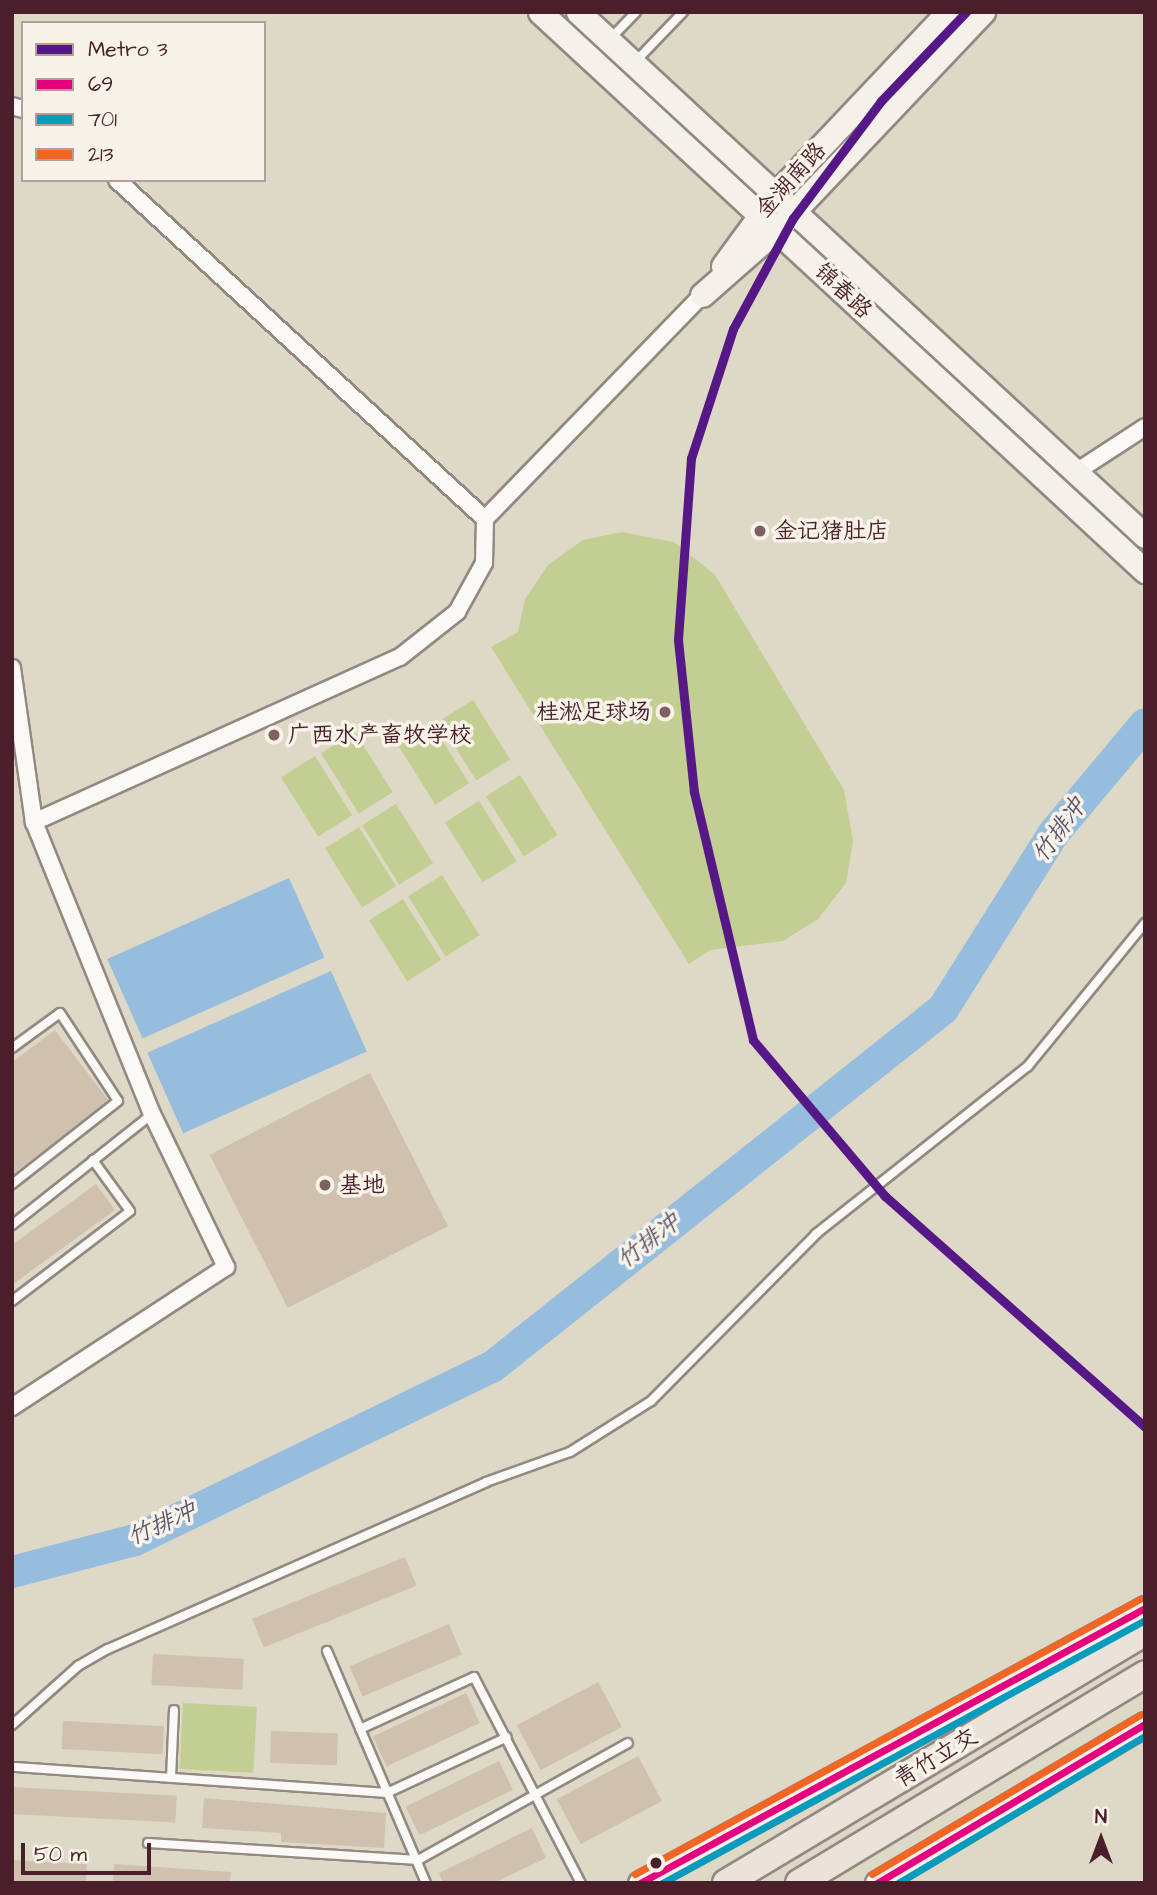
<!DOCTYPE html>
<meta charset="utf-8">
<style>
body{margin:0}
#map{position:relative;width:1157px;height:1895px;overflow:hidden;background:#ded9c6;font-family:"Architects Daughter","LXGW WenKai TC",sans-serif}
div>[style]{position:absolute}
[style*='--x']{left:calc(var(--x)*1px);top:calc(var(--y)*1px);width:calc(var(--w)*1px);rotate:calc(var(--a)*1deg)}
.green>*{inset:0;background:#c3ce93;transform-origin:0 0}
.water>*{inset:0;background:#97bdde;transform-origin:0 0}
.river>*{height:32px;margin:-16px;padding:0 16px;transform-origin:16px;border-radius:16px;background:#97bdde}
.building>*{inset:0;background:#d0c1ae;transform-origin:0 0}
.roads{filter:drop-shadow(2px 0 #938982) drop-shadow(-2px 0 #938982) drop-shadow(0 2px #938982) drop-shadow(0 -2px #938982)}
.service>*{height:8px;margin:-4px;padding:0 4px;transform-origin:4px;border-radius:4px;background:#faf9f6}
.minor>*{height:16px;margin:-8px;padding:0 8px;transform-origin:8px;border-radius:8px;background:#faf9f6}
.secondary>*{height:23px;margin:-11.5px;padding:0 11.5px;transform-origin:11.5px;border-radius:11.5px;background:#f4f1eb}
.trunk>*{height:26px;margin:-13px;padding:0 13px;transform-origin:13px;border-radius:13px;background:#ebe3da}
.bus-1>*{height:7px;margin:-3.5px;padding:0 3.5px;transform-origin:3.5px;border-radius:3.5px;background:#e5007d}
.bus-2>*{height:7px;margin:-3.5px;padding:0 3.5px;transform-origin:3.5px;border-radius:3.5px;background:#079bbe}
.bus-3>*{height:7px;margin:-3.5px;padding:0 3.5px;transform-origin:3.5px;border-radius:3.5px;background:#f26522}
.metro-1>*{height:9px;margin:-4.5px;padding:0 4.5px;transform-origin:4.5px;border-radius:4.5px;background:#571887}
.dots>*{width:19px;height:19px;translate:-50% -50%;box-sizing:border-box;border:4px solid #f7f3e8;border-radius:50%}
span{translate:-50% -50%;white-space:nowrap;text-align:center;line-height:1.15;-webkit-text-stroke:7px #f7f3e8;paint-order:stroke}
.street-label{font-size:23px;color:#4a1f2b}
.poi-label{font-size:23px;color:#4a1f2b}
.left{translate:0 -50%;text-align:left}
.right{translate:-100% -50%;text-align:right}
.water-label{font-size:24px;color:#5a526d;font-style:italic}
.frame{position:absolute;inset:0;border:14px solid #4a1f2b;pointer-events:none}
.legend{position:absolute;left:21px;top:21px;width:245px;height:161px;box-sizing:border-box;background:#f7f3e8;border:2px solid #b29e9c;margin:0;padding:9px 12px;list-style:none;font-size:21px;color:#4a1f2b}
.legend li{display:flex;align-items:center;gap:14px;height:35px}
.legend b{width:35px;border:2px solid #b29e9c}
.north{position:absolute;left:1066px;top:1804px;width:70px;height:70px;-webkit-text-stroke:5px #f7f3e8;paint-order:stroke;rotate:0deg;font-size:19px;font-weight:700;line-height:28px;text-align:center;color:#4a1f2b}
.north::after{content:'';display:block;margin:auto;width:24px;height:32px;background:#4a1f2b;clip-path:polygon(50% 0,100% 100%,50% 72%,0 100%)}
.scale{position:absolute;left:21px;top:1843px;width:130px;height:32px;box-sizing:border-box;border:4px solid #4a1f2b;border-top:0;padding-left:9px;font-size:21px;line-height:24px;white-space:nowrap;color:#4a1f2b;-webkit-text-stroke:5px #f7f3e8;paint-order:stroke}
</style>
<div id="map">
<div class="green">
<div style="clip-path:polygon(622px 532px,674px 542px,715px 575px,844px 790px,853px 841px,846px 883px,818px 919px,783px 941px,710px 950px,689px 964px,491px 647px,518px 632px,525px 599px,548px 565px,583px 540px)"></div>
<div style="left:473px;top:700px;width:70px;height:40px;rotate:58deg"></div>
<div style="left:432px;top:724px;width:70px;height:40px;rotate:58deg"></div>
<div style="left:355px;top:732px;width:71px;height:40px;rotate:58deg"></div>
<div style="left:315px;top:756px;width:70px;height:40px;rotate:58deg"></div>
<div style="left:520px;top:775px;width:71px;height:40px;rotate:58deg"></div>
<div style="left:479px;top:801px;width:71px;height:40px;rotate:58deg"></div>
<div style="left:396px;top:804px;width:70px;height:40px;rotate:58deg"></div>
<div style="left:359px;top:827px;width:70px;height:40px;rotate:58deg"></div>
<div style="left:442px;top:875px;width:71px;height:40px;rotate:58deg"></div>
<div style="left:403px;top:899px;width:72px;height:40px;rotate:58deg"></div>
<div style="left:183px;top:1703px;width:74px;height:66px;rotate:3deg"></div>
</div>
<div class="water">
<div style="left:289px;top:878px;width:87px;height:199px;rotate:66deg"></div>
<div style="left:331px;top:971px;width:88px;height:201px;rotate:66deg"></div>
</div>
<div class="river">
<div style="--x:12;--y:1572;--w:127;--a:-14.6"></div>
<div style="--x:135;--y:1540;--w:397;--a:-25.9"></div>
<div style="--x:492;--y:1367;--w:576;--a:-38.44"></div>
<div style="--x:943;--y:1009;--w:208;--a:-57.8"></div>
<div style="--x:1054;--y:833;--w:142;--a:-50.1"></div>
</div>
<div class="building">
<div style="clip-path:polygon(55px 1030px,108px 1100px,12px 1175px,12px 1062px)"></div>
<div style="left:370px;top:1073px;width:172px;height:180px;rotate:63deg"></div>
<div style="clip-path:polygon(96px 1184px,115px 1210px,12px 1285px,12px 1245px)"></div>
<div style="left:405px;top:1557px;width:31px;height:165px;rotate:68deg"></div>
<div style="left:449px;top:1624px;width:33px;height:108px;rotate:67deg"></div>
<div style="left:153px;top:1654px;width:91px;height:31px;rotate:3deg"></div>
<div style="left:598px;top:1682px;width:51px;height:92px;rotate:62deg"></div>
<div style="left:466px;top:1693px;width:33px;height:103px;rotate:65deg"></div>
<div style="left:63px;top:1721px;width:101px;height:28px;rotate:3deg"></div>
<div style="left:271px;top:1731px;width:67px;height:32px;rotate:2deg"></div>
<div style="left:638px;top:1756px;width:51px;height:92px;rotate:62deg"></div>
<div style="left:499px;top:1761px;width:32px;height:104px;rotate:64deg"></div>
<div style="left:12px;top:1787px;width:165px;height:27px;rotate:3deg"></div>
<div style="clip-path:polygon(204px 1798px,386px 1813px,384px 1848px,281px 1842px,281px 1833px,202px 1828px)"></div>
<div style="clip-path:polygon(532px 1828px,546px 1858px,494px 1883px,443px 1883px,439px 1873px)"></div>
<div style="clip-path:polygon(12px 1860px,87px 1864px,86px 1883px,12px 1883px)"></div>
<div style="clip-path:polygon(114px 1864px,231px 1872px,230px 1883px,113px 1883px)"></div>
</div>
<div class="roads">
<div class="service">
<div style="--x:611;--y:38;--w:36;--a:-46"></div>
<div style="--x:636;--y:61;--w:68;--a:-46.2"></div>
<div style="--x:12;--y:1048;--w:59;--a:-36.1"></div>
<div style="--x:60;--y:1013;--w:105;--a:56.6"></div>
<div style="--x:118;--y:1101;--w:135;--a:141.9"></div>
<div style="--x:12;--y:1225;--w:179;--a:-38.4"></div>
<div style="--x:12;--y:1301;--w:148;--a:-37.3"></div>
<div style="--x:130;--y:1211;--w:63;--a:-126"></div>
<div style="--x:327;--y:1651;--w:252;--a:66.9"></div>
<div style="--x:12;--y:1725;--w:89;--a:-41.8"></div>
<div style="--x:78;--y:1666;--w:34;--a:-30"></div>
<div style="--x:108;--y:1649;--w:413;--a:-23.8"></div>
<div style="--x:486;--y:1482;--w:89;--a:-19.7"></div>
<div style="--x:570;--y:1452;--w:96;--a:-32.2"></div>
<div style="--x:651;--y:1401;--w:235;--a:-45.3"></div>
<div style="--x:816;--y:1234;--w:270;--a:-38.4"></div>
<div style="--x:1028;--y:1066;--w:185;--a:-50.7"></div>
<div style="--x:360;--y:1729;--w:125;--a:-24.5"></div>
<div style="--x:474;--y:1677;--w:232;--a:62.6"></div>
<div style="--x:16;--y:1767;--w:372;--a:4"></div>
<div style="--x:387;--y:1793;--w:132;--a:-25"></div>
<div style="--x:171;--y:1778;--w:68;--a:-87.5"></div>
<div style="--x:148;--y:1843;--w:271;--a:3.6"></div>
<div style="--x:418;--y:1860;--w:240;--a:-29.1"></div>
</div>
<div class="minor">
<div style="--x:12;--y:106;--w:11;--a:15"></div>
<div style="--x:1076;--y:472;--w:82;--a:-33.1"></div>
<div style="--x:485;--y:519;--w:312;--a:-45.9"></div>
<div style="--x:12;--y:668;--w:156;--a:81.9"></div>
<div style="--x:34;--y:822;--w:315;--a:68"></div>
<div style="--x:152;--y:1114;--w:170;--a:64.2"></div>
<div style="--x:226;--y:1267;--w:256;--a:146.8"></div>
<div style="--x:34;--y:822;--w:401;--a:-24.3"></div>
<div style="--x:400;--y:657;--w:73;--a:-38.3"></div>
<div style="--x:457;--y:612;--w:56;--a:-61.1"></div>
<div style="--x:484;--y:563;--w:44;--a:-88.7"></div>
<div style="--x:485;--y:519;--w:500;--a:-137.35"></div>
</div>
<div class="secondary">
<div style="--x:540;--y:12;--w:824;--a:42.74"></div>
<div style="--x:578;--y:12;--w:772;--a:42.74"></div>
<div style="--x:723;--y:266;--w:88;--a:-53.8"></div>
<div style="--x:775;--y:195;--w:252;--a:-46.6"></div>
<div style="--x:702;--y:295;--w:98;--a:-41.3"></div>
<div style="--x:776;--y:230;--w:301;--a:-46.5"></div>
<div style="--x:640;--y:1883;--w:575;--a:-28.57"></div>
<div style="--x:877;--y:1883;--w:312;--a:-30.7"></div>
</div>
<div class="trunk">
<div style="--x:726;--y:1883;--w:488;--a:-30.9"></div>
<div style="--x:799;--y:1883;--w:404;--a:-31.1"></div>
</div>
</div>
<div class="bus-1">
<div style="--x:640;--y:1883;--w:575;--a:-28.57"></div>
<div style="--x:877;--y:1883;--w:312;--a:-30.7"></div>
</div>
<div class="bus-2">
<div style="--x:662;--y:1883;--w:550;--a:-28.57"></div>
<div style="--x:898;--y:1883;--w:287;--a:-30.8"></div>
</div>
<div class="bus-3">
<div style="--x:635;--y:1874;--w:575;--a:-28.57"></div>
<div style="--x:872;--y:1874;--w:312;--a:-30.7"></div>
</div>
<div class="metro-1">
<div style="--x:966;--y:12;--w:123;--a:133.7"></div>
<div style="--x:881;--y:101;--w:146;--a:126.9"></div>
<div style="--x:793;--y:218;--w:126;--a:118.4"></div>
<div style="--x:733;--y:329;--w:136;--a:108"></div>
<div style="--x:691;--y:458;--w:182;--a:94.1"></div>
<div style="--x:678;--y:640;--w:153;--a:84"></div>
<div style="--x:694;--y:792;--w:255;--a:76.6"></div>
<div style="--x:753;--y:1040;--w:204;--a:49.8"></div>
<div style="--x:885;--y:1196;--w:348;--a:41.6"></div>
</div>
<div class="dots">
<div style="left:760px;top:531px;background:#7e6061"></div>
<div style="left:665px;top:712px;background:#7e6061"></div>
<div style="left:274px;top:735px;background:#7e6061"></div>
<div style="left:325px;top:1185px;background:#7e6061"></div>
<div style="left:656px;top:1863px;background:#4a1f2b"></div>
</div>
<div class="street-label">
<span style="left:791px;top:180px;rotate:-48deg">金湖南路</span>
<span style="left:843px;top:291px;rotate:43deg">锦春路</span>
<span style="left:936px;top:1758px;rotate:-31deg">青竹立交</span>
</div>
<div class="poi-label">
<span class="left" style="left:774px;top:531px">金记猪肚店</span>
<span class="right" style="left:651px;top:712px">桂淞足球场</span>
<span class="left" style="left:288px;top:735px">广西水产畜牧学校</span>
<span class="left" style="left:339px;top:1185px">基地</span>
</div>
<div class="water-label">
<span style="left:1060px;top:831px;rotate:-54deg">竹排冲</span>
<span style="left:649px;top:1242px;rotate:-38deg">竹排冲</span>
<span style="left:162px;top:1525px;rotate:-24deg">竹排冲</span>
</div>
<div class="frame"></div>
<ul class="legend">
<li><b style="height:9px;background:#571887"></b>Metro 3</li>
<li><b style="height:9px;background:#e5007d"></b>69</li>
<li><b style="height:9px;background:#079bbe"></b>701</li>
<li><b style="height:9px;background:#f26522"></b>213</li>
</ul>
<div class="north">N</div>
<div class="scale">50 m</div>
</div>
